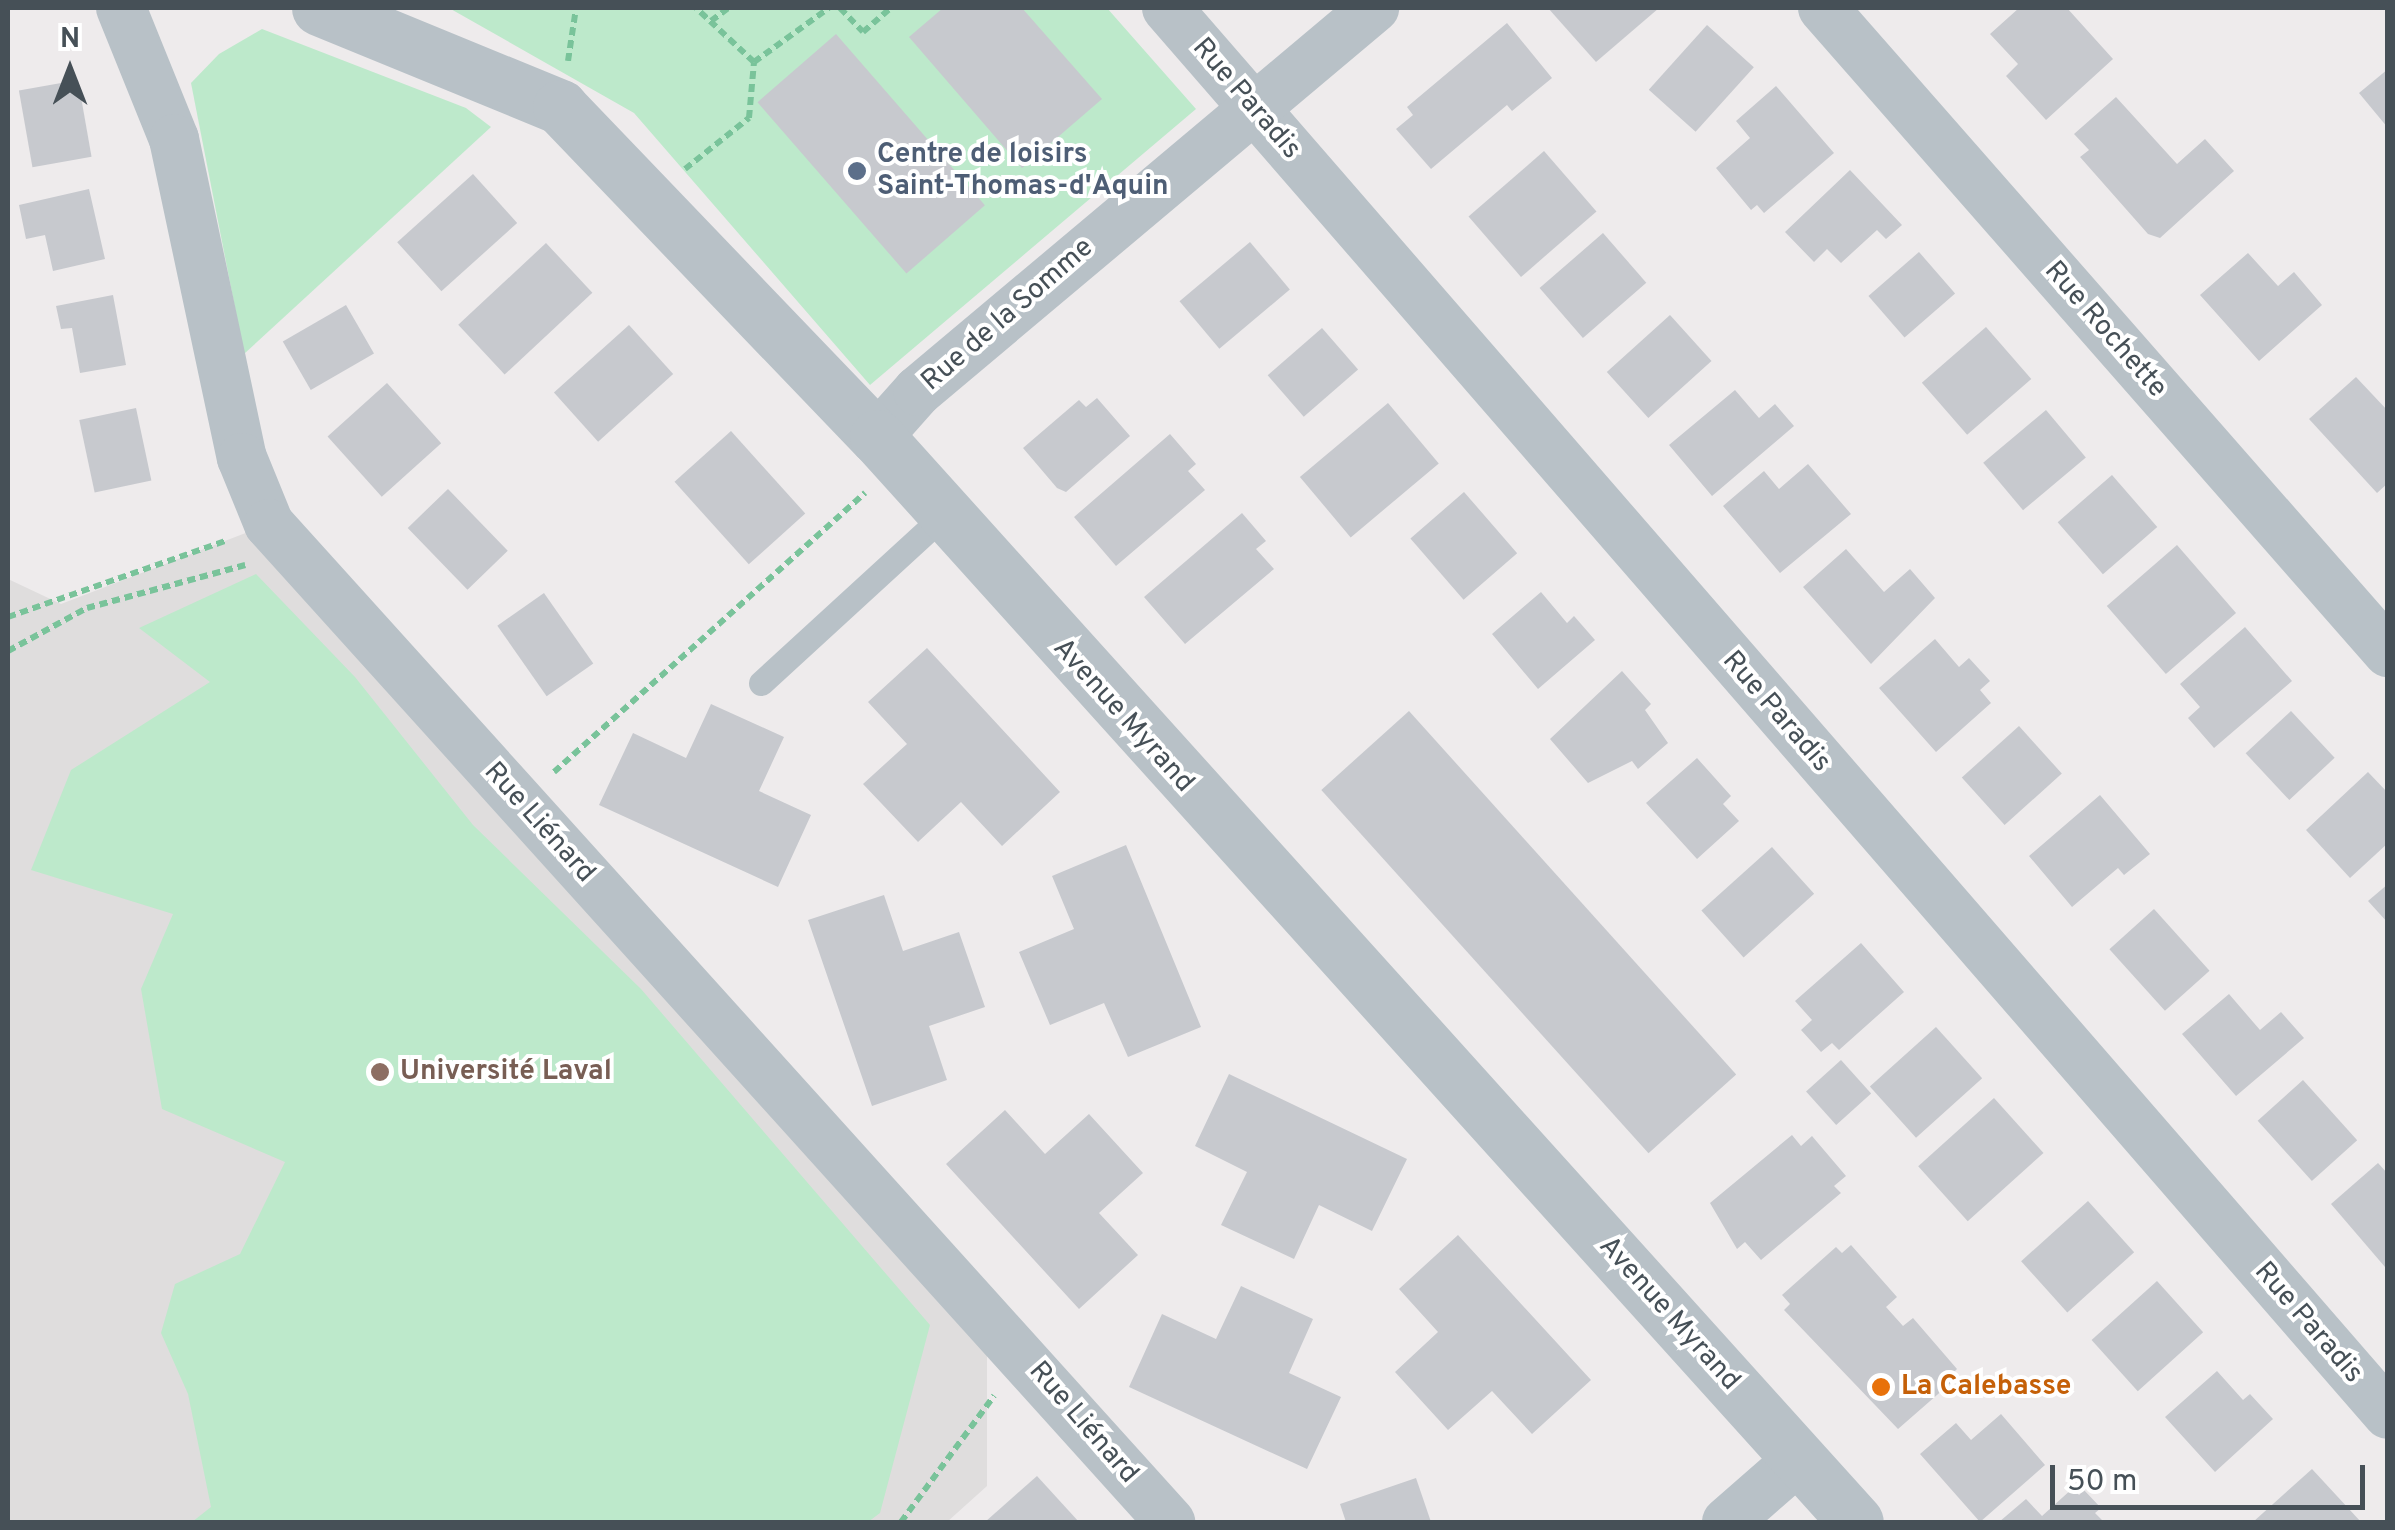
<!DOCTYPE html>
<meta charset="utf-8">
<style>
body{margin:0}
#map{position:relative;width:2395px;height:1530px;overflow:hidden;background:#eeebec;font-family:Overpass,sans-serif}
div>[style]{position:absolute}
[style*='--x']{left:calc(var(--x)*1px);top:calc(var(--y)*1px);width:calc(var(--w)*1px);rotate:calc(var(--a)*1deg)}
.education>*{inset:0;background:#dfdddd}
.green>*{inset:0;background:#bde9cb}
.building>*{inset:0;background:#c7c9ce;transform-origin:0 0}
.path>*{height:6px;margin-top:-3px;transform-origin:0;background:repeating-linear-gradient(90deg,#79c39a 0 8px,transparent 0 13px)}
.service>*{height:25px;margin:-12.5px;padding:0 12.5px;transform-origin:12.5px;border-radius:12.5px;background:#b8c1c7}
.minor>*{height:50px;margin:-25px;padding:0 25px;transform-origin:25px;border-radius:25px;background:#b8c1c7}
.tertiary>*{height:55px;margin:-27.5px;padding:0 27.5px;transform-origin:27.5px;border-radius:27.5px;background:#b8c1c7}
.dots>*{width:28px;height:28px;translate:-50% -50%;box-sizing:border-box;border:5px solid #fff;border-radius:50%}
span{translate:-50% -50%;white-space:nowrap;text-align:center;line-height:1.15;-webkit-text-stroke:8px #fff;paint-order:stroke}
.street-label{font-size:28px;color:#465057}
.service-label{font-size:28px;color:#4e5e75;font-weight:700}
.left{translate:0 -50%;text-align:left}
.education-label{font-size:28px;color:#785e54;font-weight:700}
.food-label{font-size:28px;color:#c56008;font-weight:700}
.frame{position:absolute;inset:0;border:10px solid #465057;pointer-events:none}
.north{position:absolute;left:20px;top:20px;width:100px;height:100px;-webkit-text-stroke:8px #fff;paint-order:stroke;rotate:0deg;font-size:28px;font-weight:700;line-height:40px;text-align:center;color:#465057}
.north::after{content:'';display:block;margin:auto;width:35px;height:45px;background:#465057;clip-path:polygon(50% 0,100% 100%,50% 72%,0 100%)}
.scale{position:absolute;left:2050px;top:1465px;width:315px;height:45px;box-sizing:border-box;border:5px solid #465057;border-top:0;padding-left:12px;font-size:30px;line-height:35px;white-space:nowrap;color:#465057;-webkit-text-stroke:8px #fff;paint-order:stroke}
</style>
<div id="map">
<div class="education">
<div style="clip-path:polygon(269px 524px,987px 1342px,987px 1486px,947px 1522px,8px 1522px,8px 579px,61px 604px)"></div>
</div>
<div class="green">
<div style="clip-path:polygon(449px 8px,1107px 8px,1196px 109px,870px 385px,634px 113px)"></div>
<div style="clip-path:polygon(262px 29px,466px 108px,491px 127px,244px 354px,191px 83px,219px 54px)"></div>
<div style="clip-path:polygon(256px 574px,355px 677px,473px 825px,641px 989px,930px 1325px,880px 1513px,868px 1522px,192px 1522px,211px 1507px,188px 1394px,161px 1333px,175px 1284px,240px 1254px,285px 1162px,162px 1109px,141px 989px,173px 914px,31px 870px,71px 770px,210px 682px,139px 628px)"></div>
</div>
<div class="building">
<div style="clip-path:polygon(943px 8px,1022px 8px,1102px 99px,1022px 168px,909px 37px)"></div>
<div style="clip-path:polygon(1548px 8px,1659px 8px,1596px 62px)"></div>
<div style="clip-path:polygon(2019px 8px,2067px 8px,2113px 59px,2046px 120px,2006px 76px,2018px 64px,1990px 34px)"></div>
<div style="clip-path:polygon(1507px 23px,1552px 78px,1512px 111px,1507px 105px,1431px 169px,1396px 129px,1413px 115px,1407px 107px)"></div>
<div style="left:1707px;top:25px;width:63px;height:87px;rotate:42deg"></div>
<div style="left:836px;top:34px;width:227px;height:104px;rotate:49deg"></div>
<div style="clip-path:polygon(2388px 69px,2388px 128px,2359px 93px)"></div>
<div style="left:78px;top:80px;width:78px;height:60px;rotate:80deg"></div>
<div style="clip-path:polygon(1776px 86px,1834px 153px,1764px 213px,1757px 205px,1751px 210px,1716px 168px,1750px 138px,1736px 121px)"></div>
<div style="clip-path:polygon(2116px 97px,2177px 164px,2205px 139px,2234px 171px,2160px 238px,2148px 234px,2080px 157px,2089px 150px,2074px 134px)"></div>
<div style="left:1544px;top:151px;width:80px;height:100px;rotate:49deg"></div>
<div style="clip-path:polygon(1850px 170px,1902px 225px,1886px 239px,1877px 230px,1841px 263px,1827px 249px,1814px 262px,1785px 232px)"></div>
<div style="left:473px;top:174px;width:66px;height:102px;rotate:48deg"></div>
<div style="clip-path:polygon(89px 189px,105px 259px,53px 271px,45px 235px,26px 239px,19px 205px)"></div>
<div style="left:1603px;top:233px;width:66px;height:84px;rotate:49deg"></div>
<div style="left:1250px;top:242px;width:62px;height:92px;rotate:50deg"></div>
<div style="left:546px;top:243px;width:68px;height:120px;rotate:47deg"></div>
<div style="left:1919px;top:252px;width:55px;height:67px;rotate:49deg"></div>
<div style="clip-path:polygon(2248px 253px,2278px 286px,2294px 272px,2322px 305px,2259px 361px,2200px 295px)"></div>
<div style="clip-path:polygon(113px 295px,126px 365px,80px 373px,72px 328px,61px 329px,56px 306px)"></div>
<div style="left:346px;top:305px;width:56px;height:73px;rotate:60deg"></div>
<div style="left:1670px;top:315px;width:62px;height:85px;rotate:48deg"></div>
<div style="left:629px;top:325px;width:66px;height:101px;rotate:48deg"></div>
<div style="left:1986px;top:327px;width:69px;height:85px;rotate:49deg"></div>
<div style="left:1322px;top:328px;width:55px;height:72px;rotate:49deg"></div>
<div style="clip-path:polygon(2356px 377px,2388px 411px,2388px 483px,2377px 493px,2309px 419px)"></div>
<div style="left:387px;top:383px;width:81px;height:80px;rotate:48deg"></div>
<div style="clip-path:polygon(1735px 390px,1759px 418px,1775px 404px,1794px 426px,1712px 496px,1669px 445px)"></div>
<div style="clip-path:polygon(1097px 398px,1130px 436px,1066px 492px,1057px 488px,1023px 448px,1079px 400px,1086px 407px)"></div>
<div style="left:1388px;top:403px;width:79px;height:115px;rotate:50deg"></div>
<div style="left:136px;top:408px;width:74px;height:58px;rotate:78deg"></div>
<div style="left:2046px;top:410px;width:62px;height:82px;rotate:50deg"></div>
<div style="left:731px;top:431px;width:111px;height:76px;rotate:48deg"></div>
<div style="clip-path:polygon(1170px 434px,1196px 464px,1188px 471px,1205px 490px,1116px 566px,1074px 517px)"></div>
<div style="clip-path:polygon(1808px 464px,1851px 514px,1780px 573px,1723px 506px,1764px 471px,1779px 489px)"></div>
<div style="left:2112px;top:475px;width:69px;height:72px;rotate:49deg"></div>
<div style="left:448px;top:489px;width:86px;height:56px;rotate:46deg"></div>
<div style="left:1464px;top:492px;width:81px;height:71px;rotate:49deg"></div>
<div style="clip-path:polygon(1242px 513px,1266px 541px,1256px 549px,1274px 569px,1185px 644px,1144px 597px)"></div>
<div style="left:2177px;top:545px;width:90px;height:93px;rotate:49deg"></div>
<div style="clip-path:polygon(1846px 549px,1884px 592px,1910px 569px,1935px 598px,1871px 664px,1803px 587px)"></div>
<div style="clip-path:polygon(1541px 592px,1567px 623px,1574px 616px,1595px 640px,1538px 689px,1492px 634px)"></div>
<div style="left:544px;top:593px;width:86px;height:57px;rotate:55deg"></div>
<div style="clip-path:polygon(2245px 627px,2292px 681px,2214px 748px,2188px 718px,2200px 707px,2180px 684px)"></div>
<div style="clip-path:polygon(1935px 639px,1959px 667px,1969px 658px,1990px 681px,1980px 690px,1991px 703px,1936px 752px,1879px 688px)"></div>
<div style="clip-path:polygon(927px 648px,1060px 792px,1002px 846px,961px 802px,918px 842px,863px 784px,907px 744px,868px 702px)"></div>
<div style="clip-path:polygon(1622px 671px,1651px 704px,1645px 710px,1668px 743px,1638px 769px,1632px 761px,1588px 783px,1550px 739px)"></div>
<div style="clip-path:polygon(711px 704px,784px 737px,759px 791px,811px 815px,778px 887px,599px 805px,633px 733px,686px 758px)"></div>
<div style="left:1409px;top:711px;width:489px;height:118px;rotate:48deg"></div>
<div style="left:2291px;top:711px;width:64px;height:62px;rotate:47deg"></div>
<div style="left:2019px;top:726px;width:64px;height:77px;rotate:48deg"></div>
<div style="clip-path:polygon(1697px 758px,1731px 796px,1723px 804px,1739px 821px,1697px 859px,1646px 803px)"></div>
<div style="clip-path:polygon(2368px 772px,2388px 793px,2388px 843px,2350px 878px,2306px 830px)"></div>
<div style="clip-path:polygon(2100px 795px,2150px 854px,2124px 875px,2118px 868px,2072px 907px,2029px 856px)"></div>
<div style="clip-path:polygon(1126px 845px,1201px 1027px,1128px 1057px,1104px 1003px,1050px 1025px,1019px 952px,1074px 929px,1052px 876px)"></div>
<div style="left:1772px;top:847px;width:63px;height:95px;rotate:48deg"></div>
<div style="clip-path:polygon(2388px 884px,2388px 923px,2368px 901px)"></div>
<div style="clip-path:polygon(884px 895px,903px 951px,959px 932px,985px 1007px,929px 1026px,947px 1080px,872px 1106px,808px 920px)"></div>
<div style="left:2154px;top:909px;width:83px;height:60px;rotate:48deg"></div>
<div style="clip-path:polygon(1861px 943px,1904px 992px,1839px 1050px,1832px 1043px,1821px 1052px,1801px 1030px,1812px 1020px,1795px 1001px)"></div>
<div style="clip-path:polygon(2229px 994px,2260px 1030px,2281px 1012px,2304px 1038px,2236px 1096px,2182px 1034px)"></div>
<div style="left:1936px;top:1027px;width:69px;height:89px;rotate:48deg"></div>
<div style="left:1841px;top:1060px;width:45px;height:47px;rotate:48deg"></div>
<div style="clip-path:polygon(1229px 1074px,1407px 1159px,1372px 1231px,1319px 1205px,1294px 1259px,1221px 1225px,1247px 1172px,1195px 1146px)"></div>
<div style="left:2303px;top:1080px;width:81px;height:61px;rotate:48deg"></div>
<div style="left:1994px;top:1098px;width:74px;height:102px;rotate:48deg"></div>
<div style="clip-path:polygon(1005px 1110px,1045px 1154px,1089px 1114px,1143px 1173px,1099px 1213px,1138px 1255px,1079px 1309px,946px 1164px)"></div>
<div style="clip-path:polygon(1792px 1135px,1801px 1146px,1812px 1136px,1846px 1176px,1834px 1186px,1841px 1193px,1761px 1260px,1745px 1242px,1737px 1249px,1710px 1203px)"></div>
<div style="clip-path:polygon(2378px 1163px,2388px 1174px,2385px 1267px,2331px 1204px)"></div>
<div style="left:2088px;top:1201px;width:69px;height:90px;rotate:48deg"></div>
<div style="clip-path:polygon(1458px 1235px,1591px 1380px,1532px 1434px,1492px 1391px,1448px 1430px,1395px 1372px,1438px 1332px,1399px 1289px)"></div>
<div style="clip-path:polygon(1851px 1245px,1897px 1297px,1886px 1307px,1903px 1326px,1913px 1318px,1957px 1369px,1949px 1377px,1953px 1381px,1898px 1429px,1784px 1310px,1790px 1304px,1782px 1295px,1836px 1247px,1842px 1253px)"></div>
<div style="left:2157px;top:1281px;width:69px;height:88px;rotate:48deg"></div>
<div style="clip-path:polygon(1241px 1286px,1313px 1319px,1289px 1373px,1341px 1397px,1307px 1469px,1129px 1387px,1162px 1314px,1216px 1339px)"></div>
<div style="clip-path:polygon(2217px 1371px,2243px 1400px,2250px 1394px,2273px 1419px,2215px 1472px,2165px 1417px)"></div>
<div style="clip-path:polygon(2001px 1414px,2045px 1465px,1980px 1522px,1920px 1454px,1956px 1423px,1971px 1440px)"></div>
<div style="clip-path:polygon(2312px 1469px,2361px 1522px,2253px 1522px)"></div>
<div style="clip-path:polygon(1037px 1476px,1079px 1522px,985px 1522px)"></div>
<div style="clip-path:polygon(1416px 1478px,1431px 1522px,1346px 1522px,1340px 1504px)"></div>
<div style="clip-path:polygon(2073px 1488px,2079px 1495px,2084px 1490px,2101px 1508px,2095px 1513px,2104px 1522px,1999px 1522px,2026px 1499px,2042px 1516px)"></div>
</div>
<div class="path">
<div style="--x:840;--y:8;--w:33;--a:46"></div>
<div style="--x:863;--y:32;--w:37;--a:-41"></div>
<div style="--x:711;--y:21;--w:21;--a:-37"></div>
<div style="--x:568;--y:61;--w:54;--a:-81.4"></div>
<div style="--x:754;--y:62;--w:92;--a:-35.8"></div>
<div style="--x:685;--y:169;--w:82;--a:-38.6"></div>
<div style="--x:749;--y:118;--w:56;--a:-84.9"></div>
<div style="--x:754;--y:62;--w:79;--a:-137"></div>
<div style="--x:8;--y:617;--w:233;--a:-19.3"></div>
<div style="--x:8;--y:651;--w:90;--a:-28.6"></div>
<div style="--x:87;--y:608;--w:164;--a:-15.2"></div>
<div style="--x:554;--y:772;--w:418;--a:-41.9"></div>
<div style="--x:901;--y:1522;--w:157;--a:-53.6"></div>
</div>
<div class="service">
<div style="--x:761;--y:683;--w:247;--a:-42.5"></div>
</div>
<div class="minor">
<div style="--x:121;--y:8;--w:141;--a:68"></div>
<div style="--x:174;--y:139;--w:326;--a:78"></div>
<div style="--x:242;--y:458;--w:71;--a:67.8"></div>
<div style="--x:269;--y:524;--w:1345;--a:47.92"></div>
<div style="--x:1167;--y:8;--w:1862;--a:49.03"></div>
<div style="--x:1823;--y:8;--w:857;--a:48.74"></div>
<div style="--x:877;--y:437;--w:62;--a:-48.3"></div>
<div style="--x:918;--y:391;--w:596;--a:-40.03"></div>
<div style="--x:1727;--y:1522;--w:97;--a:-41.2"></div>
</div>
<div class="tertiary">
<div style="--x:319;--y:8;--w:261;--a:22.3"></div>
<div style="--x:560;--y:107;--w:458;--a:46.2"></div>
<div style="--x:877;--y:437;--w:1461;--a:47.94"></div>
</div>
<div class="dots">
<div style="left:857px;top:171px;background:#5c6f8a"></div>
<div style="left:380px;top:1072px;background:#8d6e63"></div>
<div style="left:1881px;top:1387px;background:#e8710a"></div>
</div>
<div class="street-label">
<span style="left:1246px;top:99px;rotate:49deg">Rue Paradis</span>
<span style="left:1008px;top:315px;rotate:-41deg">Rue de la Somme</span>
<span style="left:2105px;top:330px;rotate:49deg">Rue Rochette</span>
<span style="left:1776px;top:712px;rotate:49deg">Rue Paradis</span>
<span style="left:1123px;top:716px;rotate:48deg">Avenue Myrand</span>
<span style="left:539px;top:823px;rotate:48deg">Rue Liénard</span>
<span style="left:1669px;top:1314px;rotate:48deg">Avenue Myrand</span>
<span style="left:2308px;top:1323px;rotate:49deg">Rue Paradis</span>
<span style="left:1083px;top:1423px;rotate:49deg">Rue Liénard</span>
</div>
<div class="service-label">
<span class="left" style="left:877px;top:171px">Centre de loisirs<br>Saint-Thomas-d'Aquin</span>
</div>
<div class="education-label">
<span class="left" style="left:400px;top:1072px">Université Laval</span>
</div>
<div class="food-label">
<span class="left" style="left:1901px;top:1387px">La Calebasse</span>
</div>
<div class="frame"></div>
<div class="north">N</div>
<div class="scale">50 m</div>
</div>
